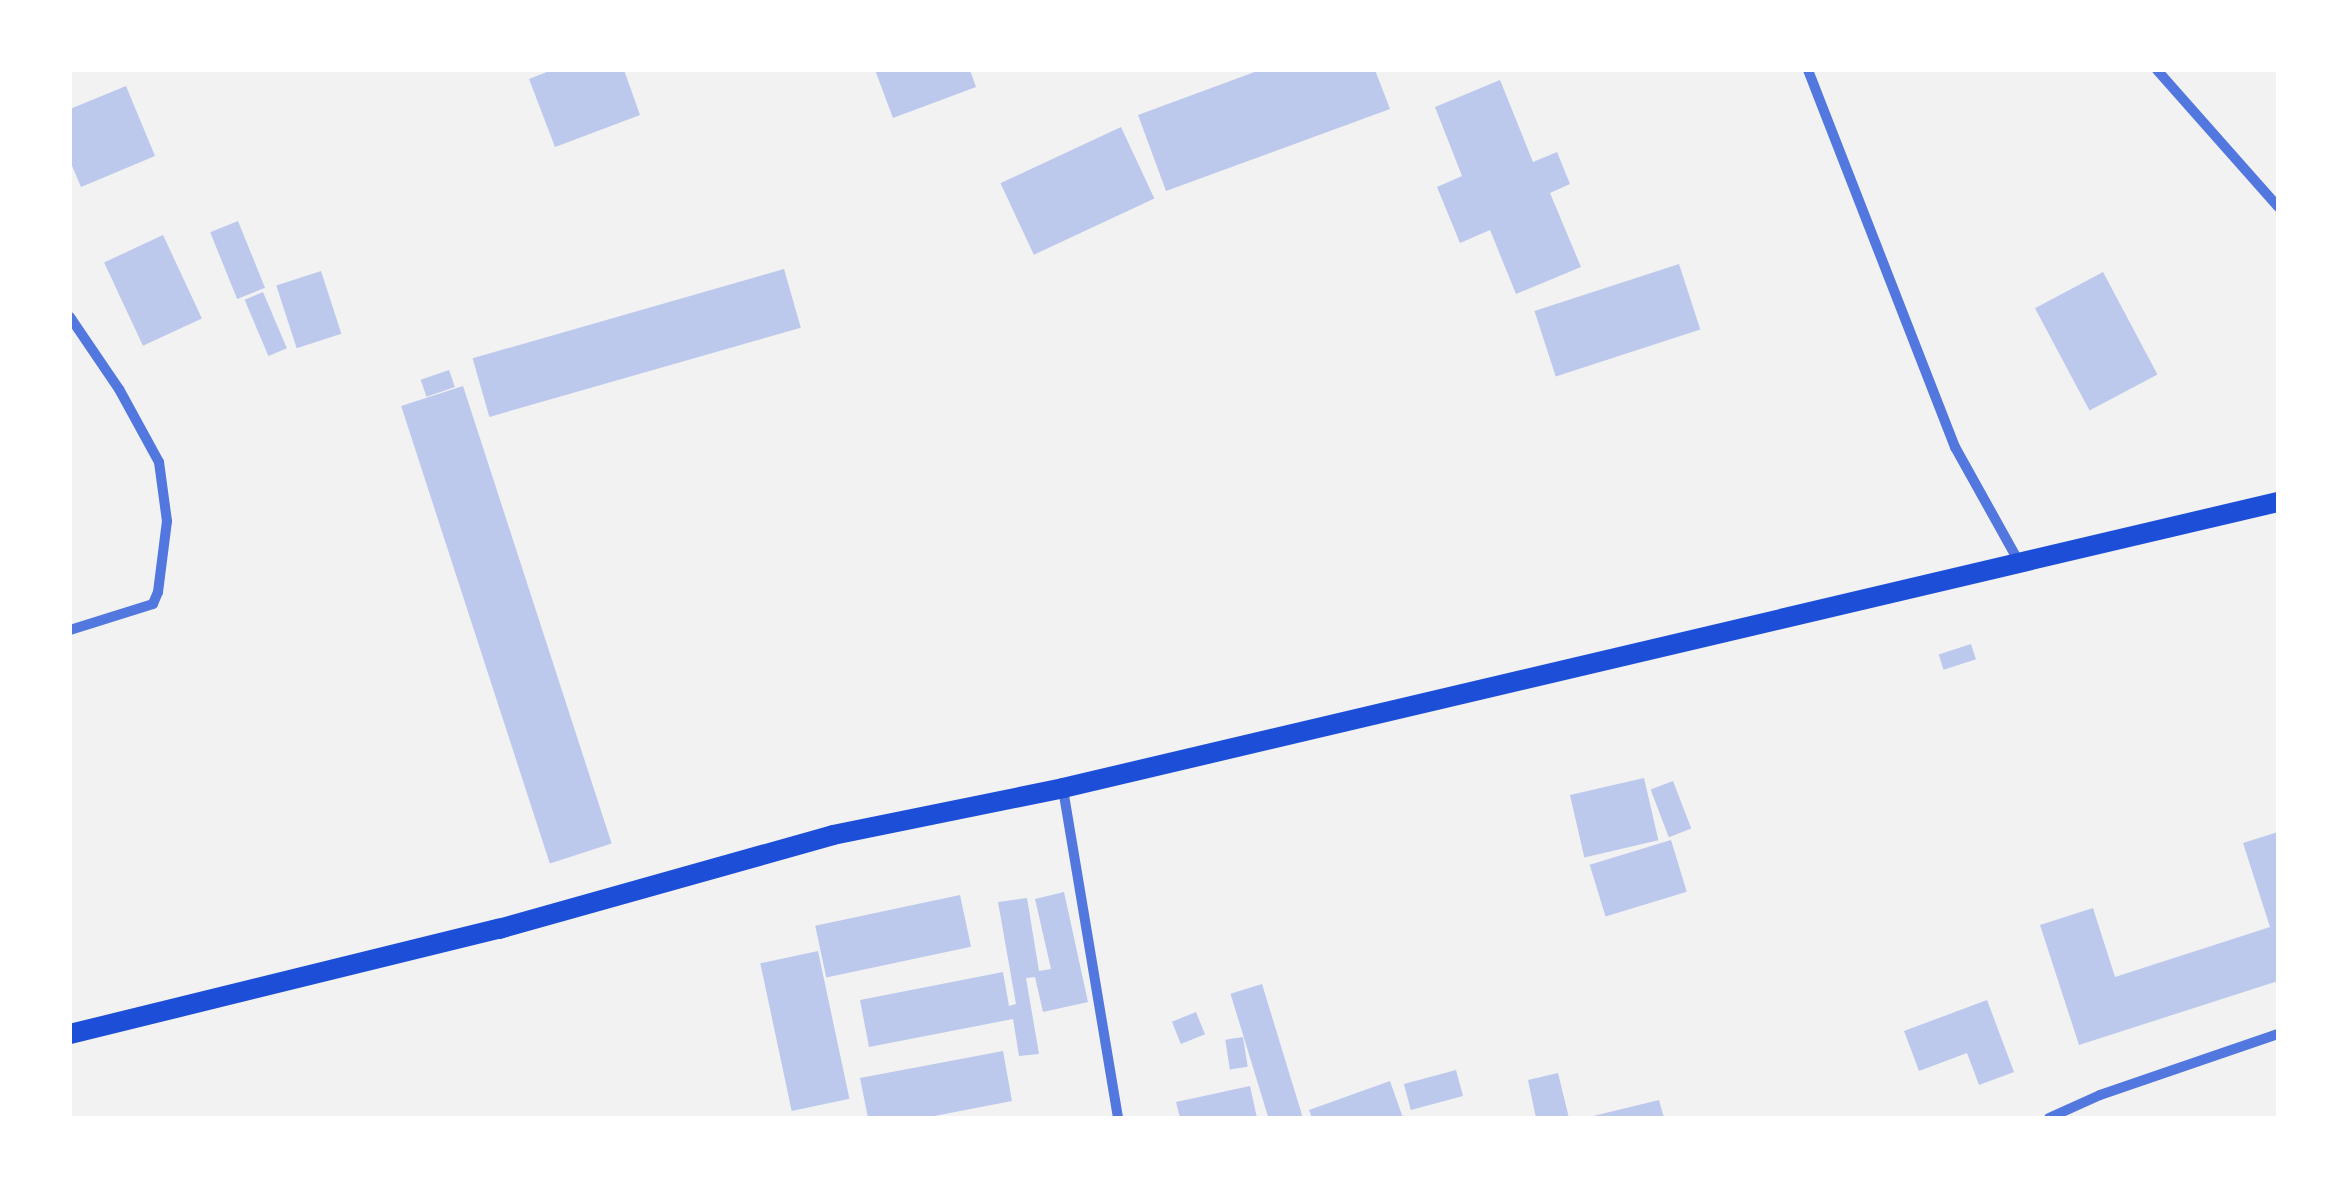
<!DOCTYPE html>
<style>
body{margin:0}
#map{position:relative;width:2348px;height:1188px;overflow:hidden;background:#f2f2f2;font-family:"Asap Condensed",sans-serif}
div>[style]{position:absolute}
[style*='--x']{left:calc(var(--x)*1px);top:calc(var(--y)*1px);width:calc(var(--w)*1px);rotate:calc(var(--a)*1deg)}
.building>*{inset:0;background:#bdc9ec;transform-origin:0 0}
.minor>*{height:10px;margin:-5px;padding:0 5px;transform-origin:5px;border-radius:5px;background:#5277de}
.secondary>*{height:20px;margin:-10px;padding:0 10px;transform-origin:10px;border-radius:10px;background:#1d4ed8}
span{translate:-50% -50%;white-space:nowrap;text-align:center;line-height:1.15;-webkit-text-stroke:10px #fff;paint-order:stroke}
.frame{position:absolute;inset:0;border:72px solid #fff;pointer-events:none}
</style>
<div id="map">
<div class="building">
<div style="clip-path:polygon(552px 70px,624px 70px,640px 115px,555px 147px,529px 79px)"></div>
<div style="clip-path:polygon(875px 70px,970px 70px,976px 87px,893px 118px)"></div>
<div style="clip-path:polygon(1260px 70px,1375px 70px,1390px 109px,1166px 191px,1138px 115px)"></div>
<div style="clip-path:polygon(1500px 80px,1533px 162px,1557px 152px,1570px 184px,1550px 193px,1581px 267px,1516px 294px,1490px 230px,1460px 243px,1437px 187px,1462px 176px,1435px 107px)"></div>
<div style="clip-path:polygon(126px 86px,155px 156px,81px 187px,70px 161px,70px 109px)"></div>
<div style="left:1121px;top:127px;width:79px;height:133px;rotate:65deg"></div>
<div style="left:238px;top:221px;width:72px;height:30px;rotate:68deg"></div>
<div style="left:163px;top:235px;width:92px;height:65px;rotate:65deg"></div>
<div style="left:1679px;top:264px;width:69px;height:152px;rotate:72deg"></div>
<div style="left:784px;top:269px;width:61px;height:324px;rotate:74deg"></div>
<div style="left:321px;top:271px;width:66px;height:47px;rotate:72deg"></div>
<div style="left:2103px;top:272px;width:116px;height:77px;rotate:62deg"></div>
<div style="left:263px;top:292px;width:61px;height:20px;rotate:67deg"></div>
<div style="left:449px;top:370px;width:18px;height:30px;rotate:71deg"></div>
<div style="left:463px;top:386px;width:481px;height:65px;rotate:72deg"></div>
<div style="left:1971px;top:644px;width:16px;height:34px;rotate:72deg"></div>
<div style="left:1644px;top:778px;width:64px;height:76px;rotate:77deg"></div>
<div style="left:1673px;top:781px;width:51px;height:24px;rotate:69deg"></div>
<div style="clip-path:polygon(2278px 832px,2278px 981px,2079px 1045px,2040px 925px,2093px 908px,2115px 977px,2270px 927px,2243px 843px)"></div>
<div style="left:1671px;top:840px;width:54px;height:85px;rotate:73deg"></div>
<div style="clip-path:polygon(1064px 892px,1088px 1002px,1043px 1012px,1035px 977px,1026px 978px,1039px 1054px,1019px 1056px,1013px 1019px,869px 1047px,860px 1000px,1003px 972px,1009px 1006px,1016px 1004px,998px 902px,1027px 898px,1039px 971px,1051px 969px,1035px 899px)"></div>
<div style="left:960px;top:895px;width:53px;height:148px;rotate:78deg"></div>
<div style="left:818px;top:951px;width:151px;height:59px;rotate:78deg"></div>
<div style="left:1262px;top:984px;width:140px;height:33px;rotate:73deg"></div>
<div style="clip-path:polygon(1987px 1000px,2014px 1072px,1979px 1085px,1967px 1053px,1919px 1071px,1904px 1031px)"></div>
<div style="left:1196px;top:1012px;width:24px;height:26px;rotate:68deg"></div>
<div style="left:1243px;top:1037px;width:30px;height:18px;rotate:81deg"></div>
<div style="clip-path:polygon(1003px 1051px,1012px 1101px,924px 1118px,868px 1118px,860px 1078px)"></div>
<div style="left:1456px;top:1070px;width:27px;height:54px;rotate:75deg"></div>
<div style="clip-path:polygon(1558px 1073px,1569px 1118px,1536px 1118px,1528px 1080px)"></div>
<div style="clip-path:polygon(1390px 1081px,1403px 1118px,1312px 1118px,1309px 1110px)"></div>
<div style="clip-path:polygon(1250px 1086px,1257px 1118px,1180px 1118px,1176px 1102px)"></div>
<div style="clip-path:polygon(1659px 1100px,1664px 1118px,1589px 1118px,1589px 1117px)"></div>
</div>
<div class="minor">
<div style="--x:1808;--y:70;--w:405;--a:68.7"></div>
<div style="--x:1955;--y:447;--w:132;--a:60.9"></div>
<div style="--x:2157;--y:70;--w:183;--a:48.5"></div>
<div style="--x:70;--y:317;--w:87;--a:55.8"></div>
<div style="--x:119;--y:389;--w:83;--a:61.3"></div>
<div style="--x:159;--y:462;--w:60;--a:82.3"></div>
<div style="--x:167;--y:521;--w:72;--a:97.2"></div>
<div style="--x:158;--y:592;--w:13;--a:113"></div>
<div style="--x:153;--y:604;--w:87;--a:162.6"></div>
<div style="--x:1063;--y:789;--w:334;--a:80.5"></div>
<div style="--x:2049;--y:1118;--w:56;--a:-24.3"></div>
<div style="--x:2100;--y:1095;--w:188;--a:-18.9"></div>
</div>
<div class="secondary">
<div style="--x:70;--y:1034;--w:442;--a:-13.8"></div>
<div style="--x:499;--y:929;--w:347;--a:-15.7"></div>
<div style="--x:833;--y:835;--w:235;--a:-11.5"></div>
<div style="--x:1063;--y:788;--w:1248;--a:-13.25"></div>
</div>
<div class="frame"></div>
</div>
